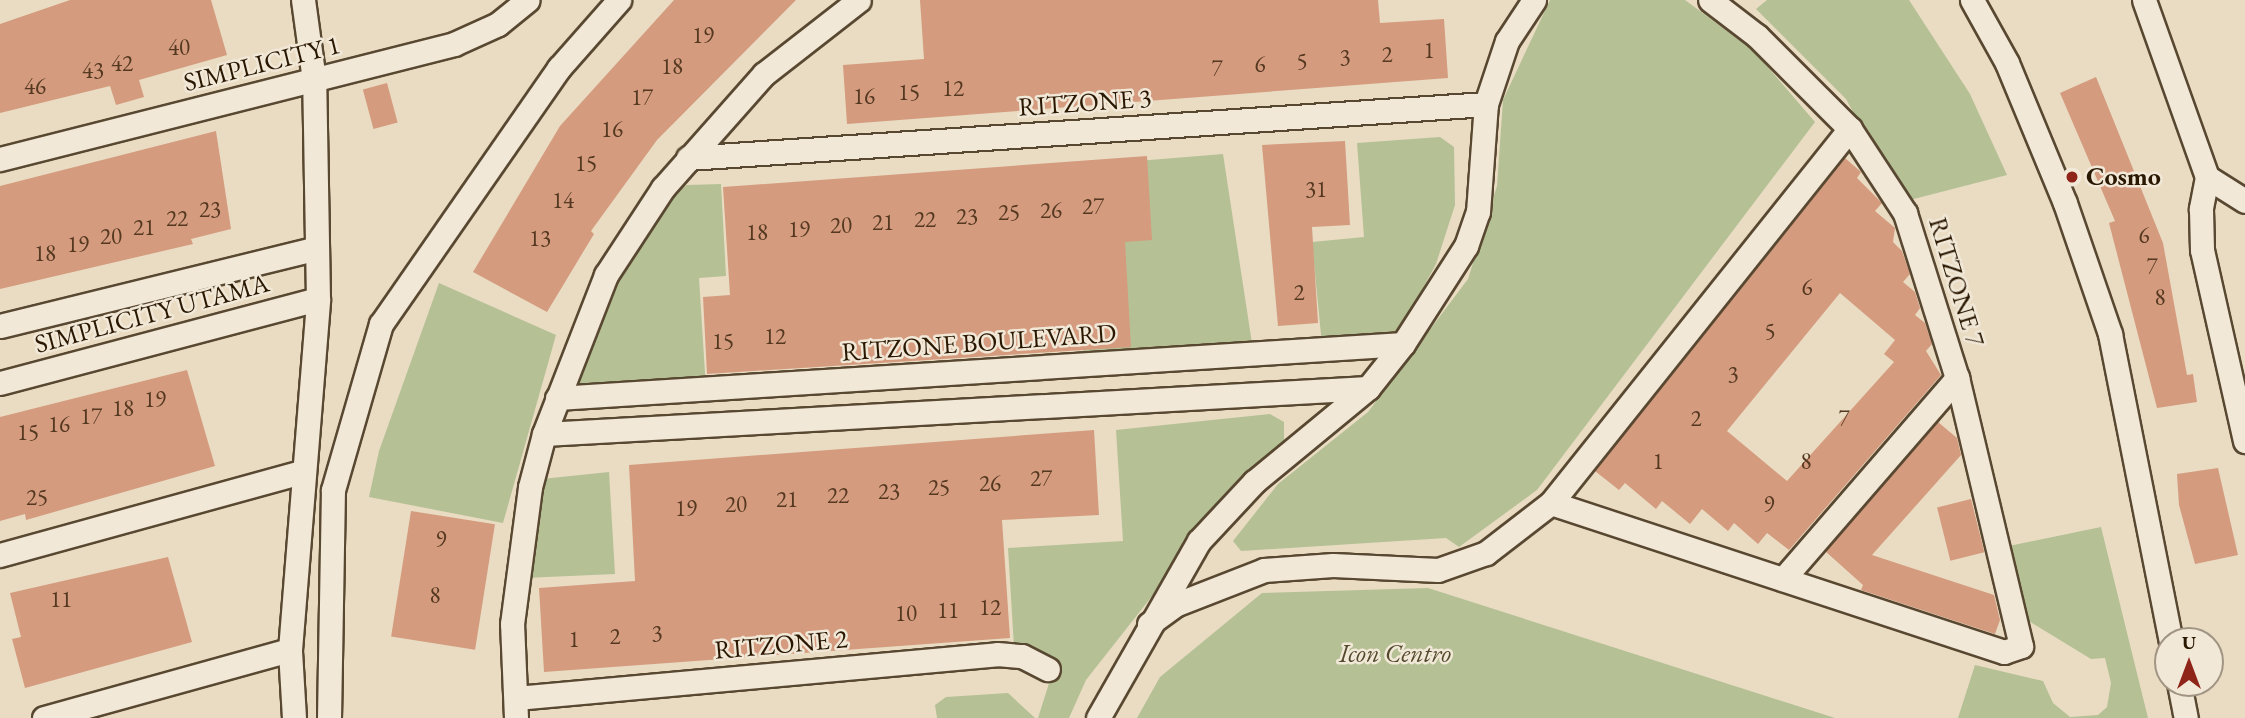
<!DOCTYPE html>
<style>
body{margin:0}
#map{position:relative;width:2245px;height:718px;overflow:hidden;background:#e9dcc3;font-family:"EB Garamond",serif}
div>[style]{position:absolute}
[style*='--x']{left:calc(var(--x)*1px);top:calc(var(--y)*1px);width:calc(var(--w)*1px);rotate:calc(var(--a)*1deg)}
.green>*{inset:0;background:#b5c095}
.building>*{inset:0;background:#d49b7e;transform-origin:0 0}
.roads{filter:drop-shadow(2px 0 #594831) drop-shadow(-2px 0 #594831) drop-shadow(0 2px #594831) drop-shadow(0 -2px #594831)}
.street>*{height:23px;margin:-11.5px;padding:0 11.5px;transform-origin:11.5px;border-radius:11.5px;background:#f1e8d8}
.dots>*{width:19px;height:19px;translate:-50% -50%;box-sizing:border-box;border:4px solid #f1e8d8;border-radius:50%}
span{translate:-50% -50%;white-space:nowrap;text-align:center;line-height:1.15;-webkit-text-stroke:5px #f1e8d8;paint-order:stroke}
.number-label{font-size:23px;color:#543820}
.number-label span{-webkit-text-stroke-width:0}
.street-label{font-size:26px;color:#291700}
.poi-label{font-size:26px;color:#291700;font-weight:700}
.left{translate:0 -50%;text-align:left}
.park-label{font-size:26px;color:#534a2d;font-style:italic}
.north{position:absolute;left:2154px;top:627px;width:70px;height:70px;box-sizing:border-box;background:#f1e8d8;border:2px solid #a19482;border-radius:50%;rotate:0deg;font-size:19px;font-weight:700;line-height:28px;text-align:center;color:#291700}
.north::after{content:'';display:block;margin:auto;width:24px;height:32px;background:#8f2418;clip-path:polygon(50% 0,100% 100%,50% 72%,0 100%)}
</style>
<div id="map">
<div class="green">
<div style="clip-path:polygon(1550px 0,1685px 0,1753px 50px,1815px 122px,1537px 490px,1459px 547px,1446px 538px,1241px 551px,1233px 541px,1278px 484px,1368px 412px,1468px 279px,1497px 186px,1503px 100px)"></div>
<div style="clip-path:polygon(1767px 0,1909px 0,1970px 94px,2007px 175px,1902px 202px,1846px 99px,1756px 9px)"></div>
<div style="clip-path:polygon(1440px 137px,1454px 147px,1455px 205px,1436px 264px,1411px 310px,1390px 340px,1322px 345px,1312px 242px,1364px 237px,1357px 143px)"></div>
<div style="clip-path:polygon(1223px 154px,1253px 350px,1085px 363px,1082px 339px,1101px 164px)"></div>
<div style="clip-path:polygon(721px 184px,726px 276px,699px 278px,706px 389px,568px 404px,586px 330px,666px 198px,687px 185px)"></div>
<div style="clip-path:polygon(439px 283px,556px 335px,503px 523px,369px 497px,379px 451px)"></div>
<div style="clip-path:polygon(1270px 414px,1284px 422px,1284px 445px,1226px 502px,1086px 680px,1069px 718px,1038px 718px,1051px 677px,1014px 647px,1008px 548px,1123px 541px,1116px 430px)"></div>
<div style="clip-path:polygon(609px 472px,615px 574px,524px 578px,542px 479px)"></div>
<div style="clip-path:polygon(2101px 527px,2148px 718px,1958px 718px,1975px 665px,2043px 681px,2053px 703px,2070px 717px,2098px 715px,2107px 707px,2111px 683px,2105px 658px,2091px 659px,2027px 620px,2009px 546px)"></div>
<div style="clip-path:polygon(1428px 588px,1835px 718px,1137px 718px,1160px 677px,1262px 593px)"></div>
<div style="clip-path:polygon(1008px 693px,1035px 718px,937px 718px,935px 705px,946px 697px)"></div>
</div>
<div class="building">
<div style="clip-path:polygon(70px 0,211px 0,227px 55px,139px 80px,144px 97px,116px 105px,110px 86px,0 113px,0 24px)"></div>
<div style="clip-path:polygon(674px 0,796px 0,657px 140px,591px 231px,594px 234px,547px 312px,473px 272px,560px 126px)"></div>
<div style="clip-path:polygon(920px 0,1378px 0,1380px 23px,1444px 19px,1448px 78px,847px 124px,843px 65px,924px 59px)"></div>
<div style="clip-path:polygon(2096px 77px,2163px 243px,2187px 375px,2193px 374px,2197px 402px,2157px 408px,2109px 223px,2115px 221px,2060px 93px)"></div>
<div style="left:387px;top:83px;width:41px;height:25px;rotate:75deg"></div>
<div style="clip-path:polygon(216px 131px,231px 229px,191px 239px,193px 244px,0 289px,0 186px)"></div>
<div style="clip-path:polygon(1345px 141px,1350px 225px,1312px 227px,1318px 323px,1278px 326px,1262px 145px)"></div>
<div style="clip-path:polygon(1147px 156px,1152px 240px,1125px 242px,1131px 347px,707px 374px,703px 297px,730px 295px,723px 187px)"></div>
<div style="clip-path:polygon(evenodd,1845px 158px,1861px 172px,1857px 178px,1882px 203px,1875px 211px,1895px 228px,1893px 242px,1902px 251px,1910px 274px,1903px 282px,1915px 292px,1920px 308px,1915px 315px,1925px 323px,1932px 344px,1926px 351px,1941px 375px,1789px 550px,1767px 533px,1758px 544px,1734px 523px,1728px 531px,1702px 509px,1690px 524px,1662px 501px,1656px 509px,1625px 483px,1619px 490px,1595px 471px,1845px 158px,1840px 293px,1895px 340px,1884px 354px,1894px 362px,1787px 481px,1727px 431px,1840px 293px)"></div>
<div style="clip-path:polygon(187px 370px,215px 466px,26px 520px,25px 514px,0 521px,0 417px)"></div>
<div style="clip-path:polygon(1938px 422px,1957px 438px,1961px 455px,1872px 555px,1994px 595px,2000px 620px,1995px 634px,1861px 590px,1863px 585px,1825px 551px)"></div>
<div style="clip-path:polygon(1094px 430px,1099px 515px,1002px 520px,1010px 638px,544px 672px,539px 588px,635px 581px,629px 465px)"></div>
<div style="clip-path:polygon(2218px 468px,2238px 555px,2195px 564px,2179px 505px,2177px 474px)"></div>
<div style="left:1971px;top:499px;width:55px;height:35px;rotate:76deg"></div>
<div style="left:411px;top:511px;width:85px;height:127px;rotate:9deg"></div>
<div style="clip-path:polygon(168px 557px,192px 642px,25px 688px,12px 639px,21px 637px,10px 593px)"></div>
</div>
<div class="roads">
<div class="street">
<div style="--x:1972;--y:0;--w:72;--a:60.9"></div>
<div style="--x:2007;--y:63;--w:152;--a:67.5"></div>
<div style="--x:2065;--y:203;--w:139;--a:71"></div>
<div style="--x:2110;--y:334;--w:313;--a:78.8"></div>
<div style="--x:2144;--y:0;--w:188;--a:70.4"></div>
<div style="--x:2207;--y:177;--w:45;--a:32.3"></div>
<div style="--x:688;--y:158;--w:800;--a:-3.87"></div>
<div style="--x:0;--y:159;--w:468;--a:-14.2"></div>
<div style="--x:454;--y:44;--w:48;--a:-24.4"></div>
<div style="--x:498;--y:24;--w:38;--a:-39"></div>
<div style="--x:2207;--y:177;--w:33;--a:101"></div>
<div style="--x:2201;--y:209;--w:41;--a:88.6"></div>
<div style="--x:2202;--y:250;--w:196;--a:77.3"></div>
<div style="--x:0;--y:326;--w:326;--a:-13.8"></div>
<div style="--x:0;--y:383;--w:329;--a:-14.8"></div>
<div style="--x:557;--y:398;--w:848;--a:-3.65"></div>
<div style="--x:544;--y:434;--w:825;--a:-3.2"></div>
<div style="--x:1551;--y:503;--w:477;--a:18.2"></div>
<div style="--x:2004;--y:652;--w:18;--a:-19"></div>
<div style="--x:2021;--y:646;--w:276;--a:-103.4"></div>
<div style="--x:1957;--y:378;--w:173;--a:-107.5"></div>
<div style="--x:1905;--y:213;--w:100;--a:-123.2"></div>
<div style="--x:1850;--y:129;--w:132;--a:-135"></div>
<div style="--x:1757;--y:36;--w:59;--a:-142.5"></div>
<div style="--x:0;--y:555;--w:312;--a:-15.4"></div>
<div style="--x:1783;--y:579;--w:266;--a:-49.1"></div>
<div style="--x:1149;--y:624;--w:34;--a:-36"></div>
<div style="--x:1177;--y:604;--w:93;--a:-21.3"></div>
<div style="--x:1264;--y:570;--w:69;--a:-4.1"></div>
<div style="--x:1333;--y:565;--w:105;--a:2.7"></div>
<div style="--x:1438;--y:570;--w:51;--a:-19.5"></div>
<div style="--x:1486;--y:553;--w:82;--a:-37.6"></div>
<div style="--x:1551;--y:503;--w:479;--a:-51.4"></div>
<div style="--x:2179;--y:683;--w:36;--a:79"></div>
<div style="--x:516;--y:698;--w:483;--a:-5.2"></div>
<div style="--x:997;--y:654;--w:25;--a:5"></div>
<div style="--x:1022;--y:656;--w:29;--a:27"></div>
<div style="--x:44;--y:718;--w:255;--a:-15.5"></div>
<div style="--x:294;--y:718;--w:68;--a:-93.4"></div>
<div style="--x:290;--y:650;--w:352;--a:-85.4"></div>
<div style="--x:318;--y:299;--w:219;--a:-91"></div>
<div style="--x:314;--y:80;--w:81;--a:-97.8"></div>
<div style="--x:329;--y:718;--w:228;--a:-89"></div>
<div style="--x:333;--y:490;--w:173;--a:-73.9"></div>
<div style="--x:381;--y:324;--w:312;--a:-55.2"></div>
<div style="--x:559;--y:68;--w:91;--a:-48.6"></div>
<div style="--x:516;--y:718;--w:94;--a:-92.4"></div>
<div style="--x:512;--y:624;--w:138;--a:-82.5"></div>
<div style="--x:530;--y:487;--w:55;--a:-75.2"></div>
<div style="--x:544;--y:434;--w:171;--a:-68.7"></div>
<div style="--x:606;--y:275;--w:104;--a:-56.8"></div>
<div style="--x:663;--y:188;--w:152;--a:-48.5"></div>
<div style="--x:764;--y:74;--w:120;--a:-37.9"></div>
<div style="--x:1098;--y:718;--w:204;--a:-60.3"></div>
<div style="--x:1199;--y:541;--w:81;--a:-47"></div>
<div style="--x:1254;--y:482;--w:148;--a:-39.5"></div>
<div style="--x:1368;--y:388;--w:56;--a:-51.5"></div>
<div style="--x:1403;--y:344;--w:117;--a:-57.3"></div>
<div style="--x:1466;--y:246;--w:36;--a:-71"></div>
<div style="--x:1478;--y:212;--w:108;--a:-85.8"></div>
<div style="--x:1486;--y:104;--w:66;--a:-71.6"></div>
<div style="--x:1507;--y:41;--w:49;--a:-56.6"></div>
</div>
</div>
<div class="dots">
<div style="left:2072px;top:177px;background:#8f2418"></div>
</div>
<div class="number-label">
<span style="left:703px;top:35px">19</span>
<span style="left:179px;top:47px">40</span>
<span style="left:1429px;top:50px">1</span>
<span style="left:1387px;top:54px">2</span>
<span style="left:1345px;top:57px">3</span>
<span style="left:1302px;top:61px">5</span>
<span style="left:122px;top:63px">42</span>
<span style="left:1260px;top:64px">6</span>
<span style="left:672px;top:66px">18</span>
<span style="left:1217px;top:68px">7</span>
<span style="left:93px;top:70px">43</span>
<span style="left:35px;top:86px">46</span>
<span style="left:953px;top:88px">12</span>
<span style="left:909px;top:92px">15</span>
<span style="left:864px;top:96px">16</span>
<span style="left:642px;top:97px">17</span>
<span style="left:612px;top:129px">16</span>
<span style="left:586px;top:163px">15</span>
<span style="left:1316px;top:189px">31</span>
<span style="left:563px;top:200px">14</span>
<span style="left:1093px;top:206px">27</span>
<span style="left:210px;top:209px">23</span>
<span style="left:1051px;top:210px">26</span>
<span style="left:1009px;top:212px">25</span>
<span style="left:967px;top:216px">23</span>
<span style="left:177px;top:218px">22</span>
<span style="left:925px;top:219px">22</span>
<span style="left:883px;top:222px">21</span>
<span style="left:841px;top:225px">20</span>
<span style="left:144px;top:227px">21</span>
<span style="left:799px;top:229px">19</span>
<span style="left:757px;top:232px">18</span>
<span style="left:2144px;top:235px">6</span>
<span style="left:111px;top:236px">20</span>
<span style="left:540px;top:238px">13</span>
<span style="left:78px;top:244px">19</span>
<span style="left:45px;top:253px">18</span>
<span style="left:2152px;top:266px">7</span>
<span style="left:1807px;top:287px">6</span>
<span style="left:1299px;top:292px">2</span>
<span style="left:2160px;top:297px">8</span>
<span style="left:1770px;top:331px">5</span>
<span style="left:775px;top:336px">12</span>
<span style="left:723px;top:341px">15</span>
<span style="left:1733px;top:374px">3</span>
<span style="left:155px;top:399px">19</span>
<span style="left:123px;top:408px">18</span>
<span style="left:91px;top:416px">17</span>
<span style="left:1696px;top:418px">2</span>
<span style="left:1844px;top:418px">7</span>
<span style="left:59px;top:424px">16</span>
<span style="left:28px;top:432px">15</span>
<span style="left:1658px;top:461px">1</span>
<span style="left:1806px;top:461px">8</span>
<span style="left:1041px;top:478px">27</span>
<span style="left:990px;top:483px">26</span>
<span style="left:939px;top:487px">25</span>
<span style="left:889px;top:491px">23</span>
<span style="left:838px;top:495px">22</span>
<span style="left:37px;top:497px">25</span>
<span style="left:787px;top:499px">21</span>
<span style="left:736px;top:504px">20</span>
<span style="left:1769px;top:504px">9</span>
<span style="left:686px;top:508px">19</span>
<span style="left:441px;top:539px">9</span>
<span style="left:435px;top:595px">8</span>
<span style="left:61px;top:599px">11</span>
<span style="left:990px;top:607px">12</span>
<span style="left:948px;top:610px">11</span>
<span style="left:906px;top:613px">10</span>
<span style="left:657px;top:633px">3</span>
<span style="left:615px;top:636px">2</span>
<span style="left:574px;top:639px">1</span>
</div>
<div class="street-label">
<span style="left:262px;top:64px;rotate:-14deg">SIMPLICITY 1</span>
<span style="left:1085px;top:103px;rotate:-4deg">RITZONE 3</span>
<span style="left:1956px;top:282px;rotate:73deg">RITZONE 7</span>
<span style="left:152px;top:314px;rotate:-15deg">SIMPLICITY UTAMA</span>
<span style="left:979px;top:343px;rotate:-4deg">RITZONE BOULEVARD</span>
<span style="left:781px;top:645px;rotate:-5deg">RITZONE 2</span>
</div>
<div class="poi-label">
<span class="left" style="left:2086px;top:177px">Cosmo</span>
</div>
<div class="park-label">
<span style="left:1395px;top:654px">Icon Centro</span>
</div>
<div class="north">U</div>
</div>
